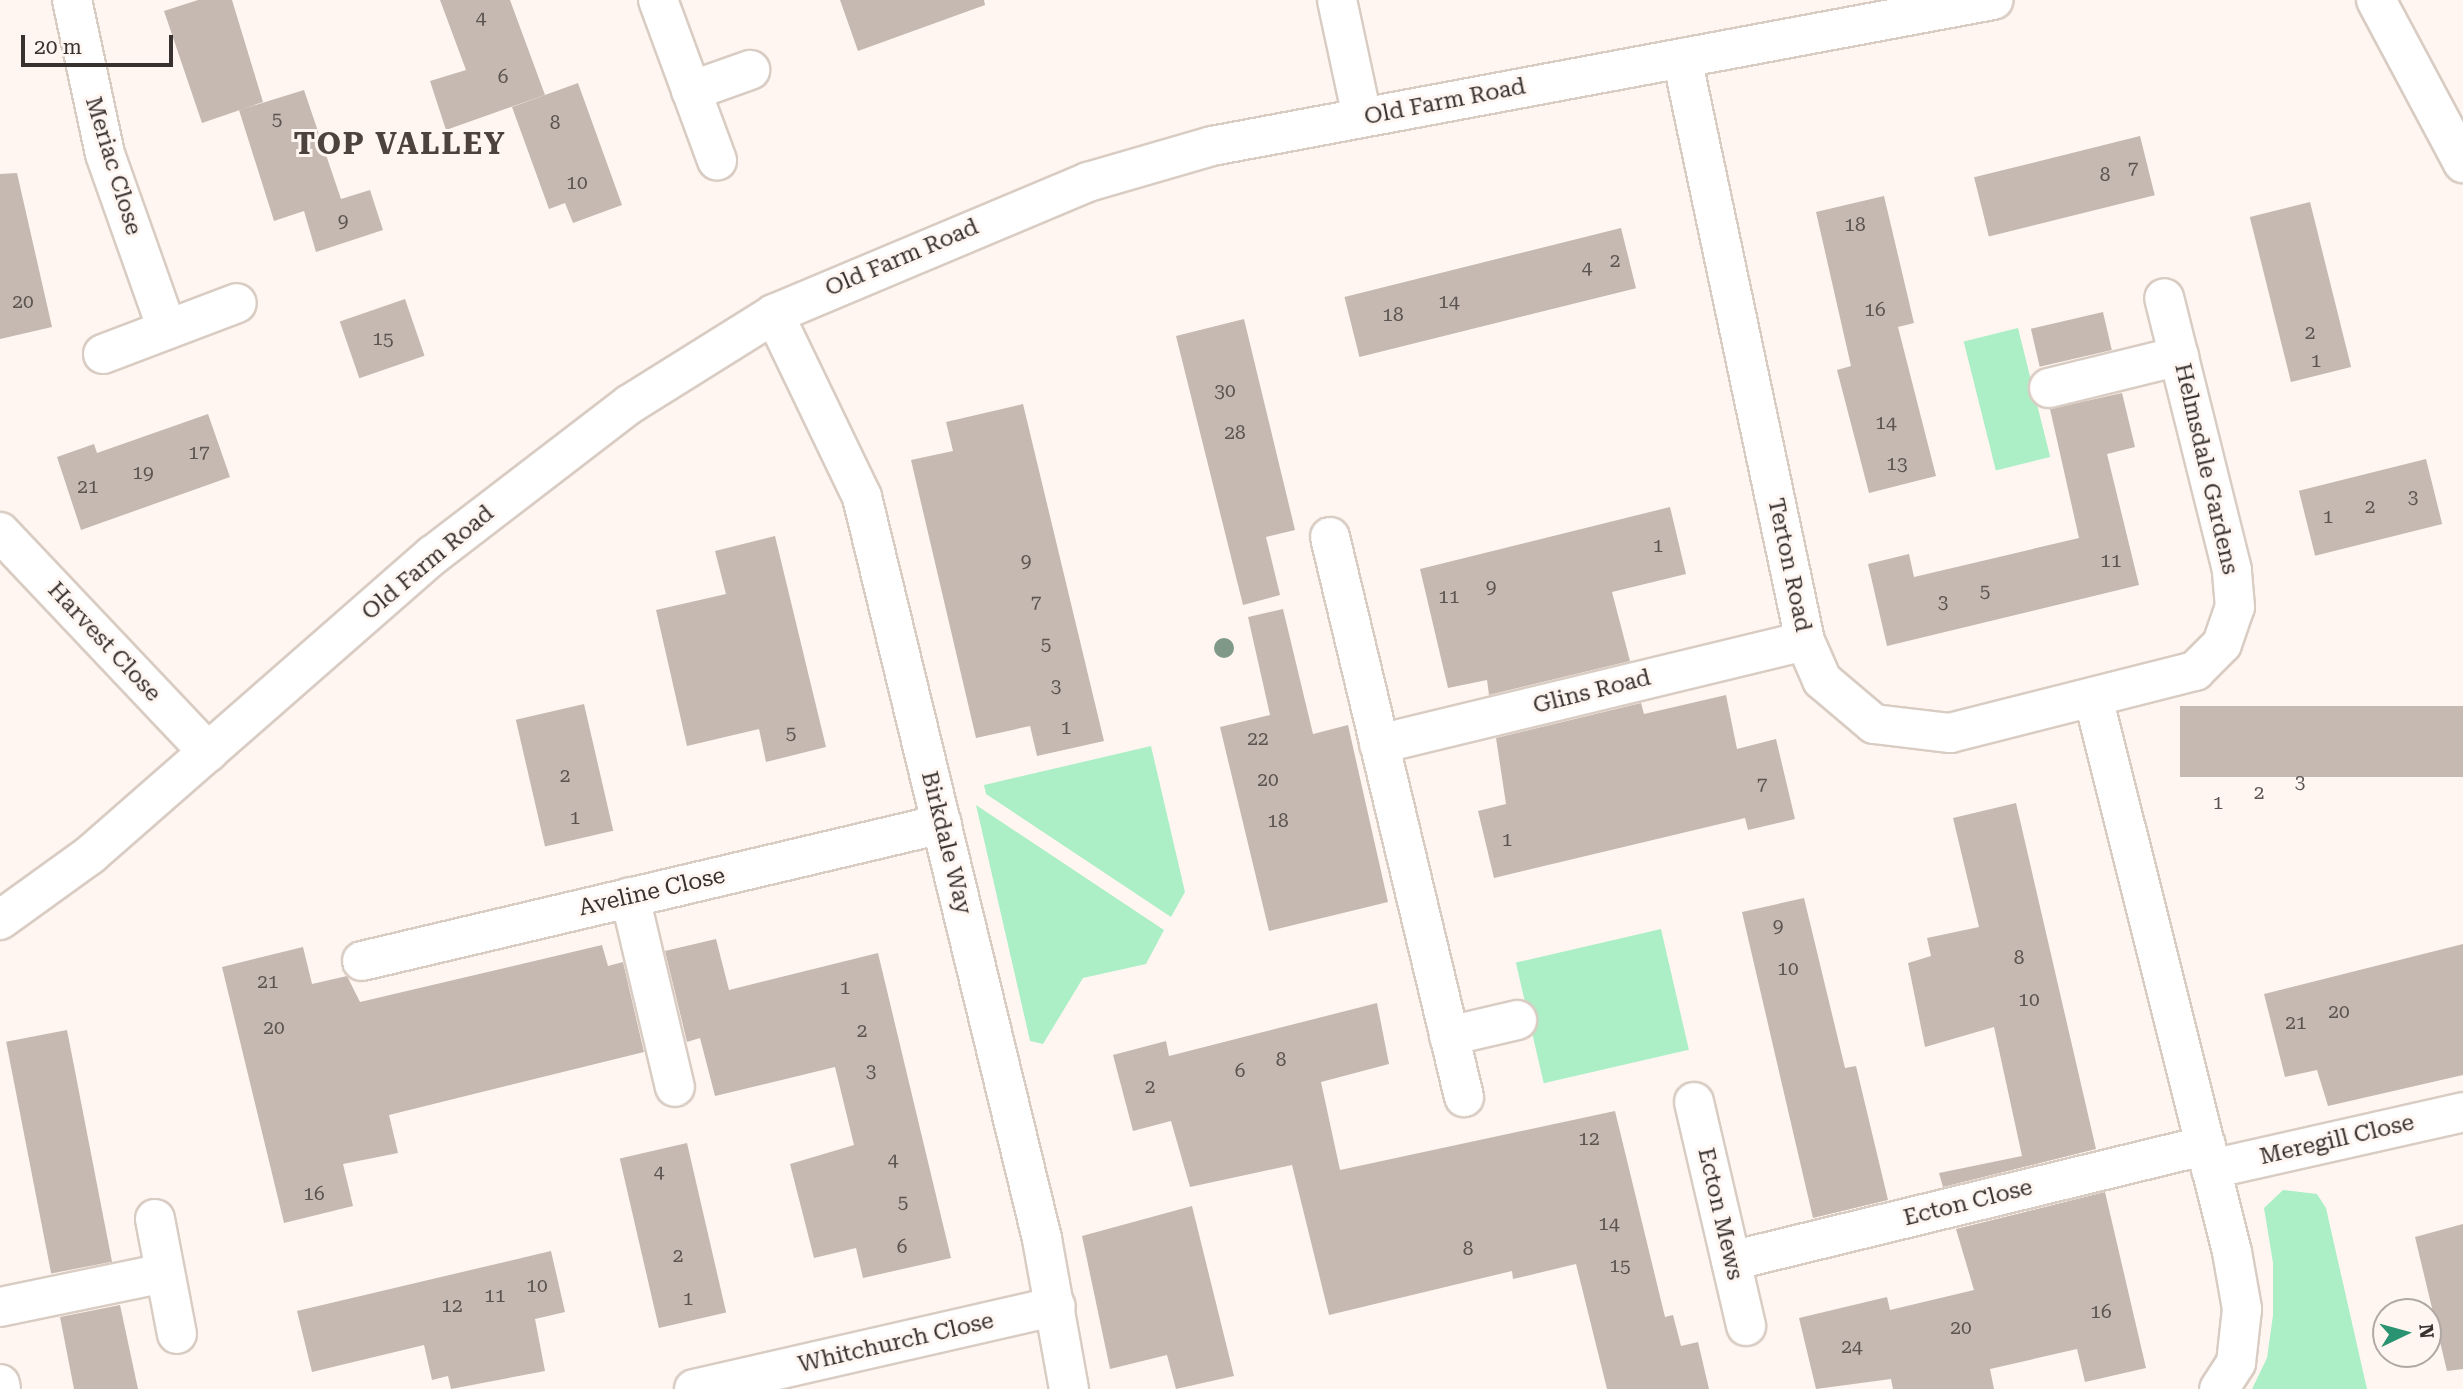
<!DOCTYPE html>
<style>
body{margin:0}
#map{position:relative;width:2463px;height:1389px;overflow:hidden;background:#fff6f1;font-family:"Roboto Serif",serif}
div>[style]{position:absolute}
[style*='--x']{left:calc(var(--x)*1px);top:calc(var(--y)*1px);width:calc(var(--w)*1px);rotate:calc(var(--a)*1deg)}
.green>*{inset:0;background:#acefc7;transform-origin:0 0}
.building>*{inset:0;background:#c6b9b1;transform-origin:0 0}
.roads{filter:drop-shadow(2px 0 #d9ccc3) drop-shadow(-2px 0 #d9ccc3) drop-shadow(0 2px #d9ccc3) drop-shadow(0 -2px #d9ccc3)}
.minor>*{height:38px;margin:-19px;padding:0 19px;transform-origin:19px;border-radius:19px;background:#fff}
.trees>*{width:20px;height:20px;margin:-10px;border-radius:50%;background:#7f9887}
span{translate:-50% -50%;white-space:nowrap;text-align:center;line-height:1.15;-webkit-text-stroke:6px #fff6f1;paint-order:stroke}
.number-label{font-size:19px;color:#5b5450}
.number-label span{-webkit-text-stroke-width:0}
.street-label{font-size:23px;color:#37322f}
.district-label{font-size:30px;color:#4e433c;font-weight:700;letter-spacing:2px}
.north{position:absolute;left:2372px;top:1298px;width:70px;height:70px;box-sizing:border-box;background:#fff6f1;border:2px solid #afa8a3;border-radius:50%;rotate:85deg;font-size:19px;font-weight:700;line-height:28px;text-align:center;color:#37322f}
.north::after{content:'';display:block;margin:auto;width:24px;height:32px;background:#2a9371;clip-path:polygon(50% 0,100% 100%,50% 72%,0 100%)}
.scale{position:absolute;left:21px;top:35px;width:152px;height:32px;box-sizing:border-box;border:4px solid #37322f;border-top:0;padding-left:9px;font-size:21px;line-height:24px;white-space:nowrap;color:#37322f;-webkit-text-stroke:5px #fff6f1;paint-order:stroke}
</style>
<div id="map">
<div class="green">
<div style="left:2018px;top:328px;width:133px;height:56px;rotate:76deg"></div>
<div style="clip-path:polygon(1151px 746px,1185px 892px,1171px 917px,986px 794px,984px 785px)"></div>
<div style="clip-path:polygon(976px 805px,1164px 930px,1146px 964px,1083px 978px,1043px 1044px,1030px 1041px)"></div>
<div style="left:1661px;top:929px;width:124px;height:149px;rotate:77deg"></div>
<div style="clip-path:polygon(2283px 1190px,2317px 1194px,2326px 1208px,2367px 1389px,2252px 1389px,2267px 1358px,2273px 1315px,2273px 1263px,2264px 1208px)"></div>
</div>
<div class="building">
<div style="clip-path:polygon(198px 0,232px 0,263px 102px,202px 123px,164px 11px)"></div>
<div style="clip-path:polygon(440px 0,510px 0,545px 95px,446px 130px,430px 81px,466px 70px)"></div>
<div style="clip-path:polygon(840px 0,984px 0,985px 5px,858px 51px)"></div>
<div style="clip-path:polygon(578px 83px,622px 205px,573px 223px,565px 203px,549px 209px,512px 107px)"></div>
<div style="clip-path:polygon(304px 90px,341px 199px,370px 190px,383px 230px,316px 252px,304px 211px,274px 221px,239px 110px)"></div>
<div style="left:2140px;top:136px;width:61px;height:171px;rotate:76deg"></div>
<div style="clip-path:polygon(17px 173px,52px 327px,0 339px,0 174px)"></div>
<div style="clip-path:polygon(1884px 196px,1914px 323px,1898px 327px,1936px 476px,1869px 493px,1837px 370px,1851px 366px,1816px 212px)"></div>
<div style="left:2310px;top:202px;width:170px;height:62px;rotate:76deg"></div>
<div style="left:1621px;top:228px;width:62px;height:285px;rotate:76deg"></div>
<div style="left:405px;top:299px;width:60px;height:69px;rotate:71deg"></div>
<div style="left:2103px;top:312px;width:39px;height:74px;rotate:77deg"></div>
<div style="clip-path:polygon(1244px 319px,1295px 530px,1266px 537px,1280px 595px,1243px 605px,1176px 336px)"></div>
<div style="clip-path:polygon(2122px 393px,2135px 447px,2107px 454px,2139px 585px,1887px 646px,1868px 564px,1909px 554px,1914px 577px,2079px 538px,2050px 409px)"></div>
<div style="clip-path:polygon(1023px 404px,1104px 741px,1037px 756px,1030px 726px,976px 738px,911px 460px,953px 451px,946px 422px)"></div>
<div style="clip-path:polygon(208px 414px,230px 477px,81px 530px,57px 457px,94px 444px,97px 453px)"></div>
<div style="left:2426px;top:459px;width:67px;height:131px;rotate:76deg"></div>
<div style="clip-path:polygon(1670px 507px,1686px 574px,1612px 592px,1630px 661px,1489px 695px,1487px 680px,1448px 688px,1420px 569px)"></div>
<div style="clip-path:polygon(775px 536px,826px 747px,766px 762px,759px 729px,687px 746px,656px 610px,726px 594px,715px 551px)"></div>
<div style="clip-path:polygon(1283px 609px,1313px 734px,1348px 725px,1388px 902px,1269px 931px,1220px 727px,1270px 715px,1248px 617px)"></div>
<div style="clip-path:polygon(1726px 695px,1737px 749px,1776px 739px,1795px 819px,1748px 830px,1745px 818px,1494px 878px,1478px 811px,1506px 804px,1496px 738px,1641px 703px,1644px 714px)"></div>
<div style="left:584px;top:704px;width:130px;height:70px;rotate:77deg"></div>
<div style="left:2463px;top:706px;width:71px;height:283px;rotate:90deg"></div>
<div style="clip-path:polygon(2016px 803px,2096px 1149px,1943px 1187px,1939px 1173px,2022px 1156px,1994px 1027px,1925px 1047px,1908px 963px,1931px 956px,1927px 938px,1979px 927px,1953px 818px)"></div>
<div style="clip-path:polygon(1804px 898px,1845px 1068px,1856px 1066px,1888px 1200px,1813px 1218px,1742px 912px)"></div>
<div style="clip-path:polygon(716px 939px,729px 990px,878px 953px,951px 1258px,863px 1278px,856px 1248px,814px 1258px,790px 1164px,854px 1145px,835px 1067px,715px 1096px,700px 1038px,687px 1042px,665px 951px)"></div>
<div style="clip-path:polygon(2463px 944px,2463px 1075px,2328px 1106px,2317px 1070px,2285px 1077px,2264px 994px)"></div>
<div style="clip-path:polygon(602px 945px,608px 966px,623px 962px,644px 1052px,389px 1115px,398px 1153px,343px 1164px,353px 1206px,284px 1223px,222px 967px,303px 947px,312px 984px,347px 976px,360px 1002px)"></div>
<div style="clip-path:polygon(1377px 1003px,1389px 1064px,1321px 1082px,1340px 1170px,1615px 1111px,1665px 1317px,1673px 1315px,1681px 1346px,1698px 1342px,1709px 1389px,1607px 1389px,1576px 1264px,1513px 1279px,1512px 1271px,1329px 1315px,1292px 1165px,1190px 1187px,1171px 1121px,1133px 1131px,1113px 1055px,1166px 1041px,1169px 1056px)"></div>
<div style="left:67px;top:1030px;width:236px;height:62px;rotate:79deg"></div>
<div style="left:687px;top:1143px;width:174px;height:69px;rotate:77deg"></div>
<div style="clip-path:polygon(2105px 1192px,2146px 1368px,2085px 1382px,2077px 1349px,1990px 1369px,1994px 1389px,1893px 1389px,1891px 1379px,1816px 1389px,1799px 1318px,1887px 1297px,1890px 1310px,1974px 1290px,1956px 1229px)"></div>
<div style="clip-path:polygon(1192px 1206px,1234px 1376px,1176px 1389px,1167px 1355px,1110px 1369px,1082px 1236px)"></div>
<div style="clip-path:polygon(2463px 1224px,2463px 1369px,2447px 1371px,2415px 1237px)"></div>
<div style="clip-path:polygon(551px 1251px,565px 1312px,535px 1319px,545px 1371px,451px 1389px,448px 1376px,432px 1380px,424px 1345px,312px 1372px,297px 1311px)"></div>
<div style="clip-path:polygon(120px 1305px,138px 1389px,74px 1389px,60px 1317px)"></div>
</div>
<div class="roads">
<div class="minor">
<div style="--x:72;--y:0;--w:157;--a:77.9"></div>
<div style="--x:105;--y:154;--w:186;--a:70.5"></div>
<div style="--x:658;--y:0;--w:171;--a:69.8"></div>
<div style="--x:1337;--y:0;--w:120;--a:77.9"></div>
<div style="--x:2376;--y:0;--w:185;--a:61.9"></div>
<div style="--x:1682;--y:58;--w:596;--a:78.09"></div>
<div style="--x:1805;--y:641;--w:43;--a:66.4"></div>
<div style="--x:1822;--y:680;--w:68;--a:40.2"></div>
<div style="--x:1874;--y:724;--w:77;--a:6.8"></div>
<div style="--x:1950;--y:733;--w:253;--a:-14.2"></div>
<div style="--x:2195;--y:671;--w:38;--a:-45"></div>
<div style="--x:2222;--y:644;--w:39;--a:-71"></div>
<div style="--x:2235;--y:607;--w:37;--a:-95"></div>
<div style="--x:2232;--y:570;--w:280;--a:-104"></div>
<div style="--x:691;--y:91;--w:63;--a:-19.6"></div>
<div style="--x:774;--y:314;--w:203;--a:64.3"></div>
<div style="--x:862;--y:497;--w:764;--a:76.36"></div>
<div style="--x:1042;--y:1239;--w:152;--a:79.8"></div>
<div style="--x:103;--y:354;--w:143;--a:-20.8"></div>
<div style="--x:2049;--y:388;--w:134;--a:-13.8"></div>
<div style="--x:0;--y:532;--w:303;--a:46.6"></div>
<div style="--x:1330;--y:537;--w:576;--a:76.54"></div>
<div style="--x:2093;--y:697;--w:572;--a:75.94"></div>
<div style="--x:2232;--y:1252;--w:58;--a:80"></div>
<div style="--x:2242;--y:1309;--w:54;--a:96.3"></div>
<div style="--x:2236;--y:1363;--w:31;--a:123"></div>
<div style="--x:1379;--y:744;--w:438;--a:-13.6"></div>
<div style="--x:630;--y:897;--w:195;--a:76.7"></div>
<div style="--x:0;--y:920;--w:111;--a:-35.8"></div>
<div style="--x:90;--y:855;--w:456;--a:-41.2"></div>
<div style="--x:433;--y:555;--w:248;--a:-37.5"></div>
<div style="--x:630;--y:404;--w:170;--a:-32"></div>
<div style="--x:774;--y:314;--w:341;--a:-22.8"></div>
<div style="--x:1088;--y:182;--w:129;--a:-16.2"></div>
<div style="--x:1212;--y:146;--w:795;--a:-10.59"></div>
<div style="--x:362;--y:961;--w:596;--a:-13.29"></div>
<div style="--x:1449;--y:1036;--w:70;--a:-13.2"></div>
<div style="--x:1694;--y:1102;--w:230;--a:76.9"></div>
<div style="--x:2211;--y:1169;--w:258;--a:-12.7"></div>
<div style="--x:155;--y:1219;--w:117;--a:79.2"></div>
<div style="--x:1731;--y:1261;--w:489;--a:-13.7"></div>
<div style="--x:0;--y:1307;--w:167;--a:-11.7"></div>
<div style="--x:0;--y:1384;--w:5;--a:79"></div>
<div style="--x:694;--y:1389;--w:371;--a:-12.9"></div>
</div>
</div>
<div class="trees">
<div style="left:1224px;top:648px"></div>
</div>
<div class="number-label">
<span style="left:481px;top:18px">4</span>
<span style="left:503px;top:77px">6</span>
<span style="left:277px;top:119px">5</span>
<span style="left:555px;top:123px">8</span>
<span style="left:2133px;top:169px">7</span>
<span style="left:2105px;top:175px">8</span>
<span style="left:577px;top:183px">10</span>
<span style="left:343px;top:221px">9</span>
<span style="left:1855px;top:225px">18</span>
<span style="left:1615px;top:261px">2</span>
<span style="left:1587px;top:268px">4</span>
<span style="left:23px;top:302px">20</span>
<span style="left:1449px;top:302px">14</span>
<span style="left:1875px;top:310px">16</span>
<span style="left:1393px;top:315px">18</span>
<span style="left:2310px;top:333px">2</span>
<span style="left:383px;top:339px">15</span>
<span style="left:2316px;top:361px">1</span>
<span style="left:1225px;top:391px">30</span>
<span style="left:1886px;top:423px">14</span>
<span style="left:1235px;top:433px">28</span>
<span style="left:199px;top:453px">17</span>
<span style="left:1897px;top:464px">13</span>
<span style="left:143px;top:473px">19</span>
<span style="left:88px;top:487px">21</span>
<span style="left:2413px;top:497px">3</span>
<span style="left:2370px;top:507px">2</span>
<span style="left:2328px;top:517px">1</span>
<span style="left:1658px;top:546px">1</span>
<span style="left:1026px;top:561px">9</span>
<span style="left:2111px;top:561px">11</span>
<span style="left:1491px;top:587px">9</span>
<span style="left:1985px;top:591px">5</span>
<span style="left:1449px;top:597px">11</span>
<span style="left:1943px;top:602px">3</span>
<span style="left:1036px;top:603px">7</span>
<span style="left:1046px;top:644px">5</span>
<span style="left:1056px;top:686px">3</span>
<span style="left:1066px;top:728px">1</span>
<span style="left:791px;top:733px">5</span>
<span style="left:1258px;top:739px">22</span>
<span style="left:565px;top:776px">2</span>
<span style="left:1268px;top:780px">20</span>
<span style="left:2300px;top:782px">3</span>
<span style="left:1762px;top:785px">7</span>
<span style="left:2259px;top:793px">2</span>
<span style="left:2218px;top:803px">1</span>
<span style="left:575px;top:818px">1</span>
<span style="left:1278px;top:821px">18</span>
<span style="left:1507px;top:840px">1</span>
<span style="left:1778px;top:926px">9</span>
<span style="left:2019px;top:958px">8</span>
<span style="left:1788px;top:969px">10</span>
<span style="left:268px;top:982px">21</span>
<span style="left:845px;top:988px">1</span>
<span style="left:2029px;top:1000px">10</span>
<span style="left:2339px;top:1012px">20</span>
<span style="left:2296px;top:1023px">21</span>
<span style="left:274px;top:1028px">20</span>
<span style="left:862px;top:1031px">2</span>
<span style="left:1281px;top:1060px">8</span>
<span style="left:871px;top:1071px">3</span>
<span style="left:1240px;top:1071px">6</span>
<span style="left:1150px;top:1087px">2</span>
<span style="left:1589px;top:1139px">12</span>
<span style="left:893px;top:1160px">4</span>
<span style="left:659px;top:1172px">4</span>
<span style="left:314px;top:1194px">16</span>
<span style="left:903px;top:1202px">5</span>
<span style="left:1609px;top:1224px">14</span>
<span style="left:902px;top:1247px">6</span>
<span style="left:1468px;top:1249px">8</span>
<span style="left:678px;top:1256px">2</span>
<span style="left:1620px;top:1266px">15</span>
<span style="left:537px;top:1286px">10</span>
<span style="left:495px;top:1296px">11</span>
<span style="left:688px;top:1299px">1</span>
<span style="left:452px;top:1306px">12</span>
<span style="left:2101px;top:1312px">16</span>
<span style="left:1961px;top:1328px">20</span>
<span style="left:1852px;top:1347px">24</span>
</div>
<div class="street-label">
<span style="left:1445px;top:102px;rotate:-11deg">Old Farm Road</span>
<span style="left:113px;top:166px;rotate:73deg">Meriac Close</span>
<span style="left:902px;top:258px;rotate:-23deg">Old Farm Road</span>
<span style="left:2206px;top:469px;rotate:77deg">Helmsdale Gardens</span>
<span style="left:428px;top:563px;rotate:-40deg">Old Farm Road</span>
<span style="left:1789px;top:565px;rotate:78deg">Terton Road</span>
<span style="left:104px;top:642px;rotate:47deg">Harvest Close</span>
<span style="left:1592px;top:692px;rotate:-14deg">Glins Road</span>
<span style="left:946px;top:843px;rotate:76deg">Birkdale Way</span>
<span style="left:652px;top:892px;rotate:-13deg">Aveline Close</span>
<span style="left:2337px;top:1140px;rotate:-13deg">Meregill Close</span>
<span style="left:1968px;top:1203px;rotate:-14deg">Ecton Close</span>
<span style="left:1720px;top:1214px;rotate:77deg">Ecton Mews</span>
<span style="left:896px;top:1343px;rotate:-13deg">Whitchurch Close</span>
</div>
<div class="district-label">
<span style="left:400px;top:144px">TOP VALLEY</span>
</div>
<div class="north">N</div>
<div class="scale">20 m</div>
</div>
